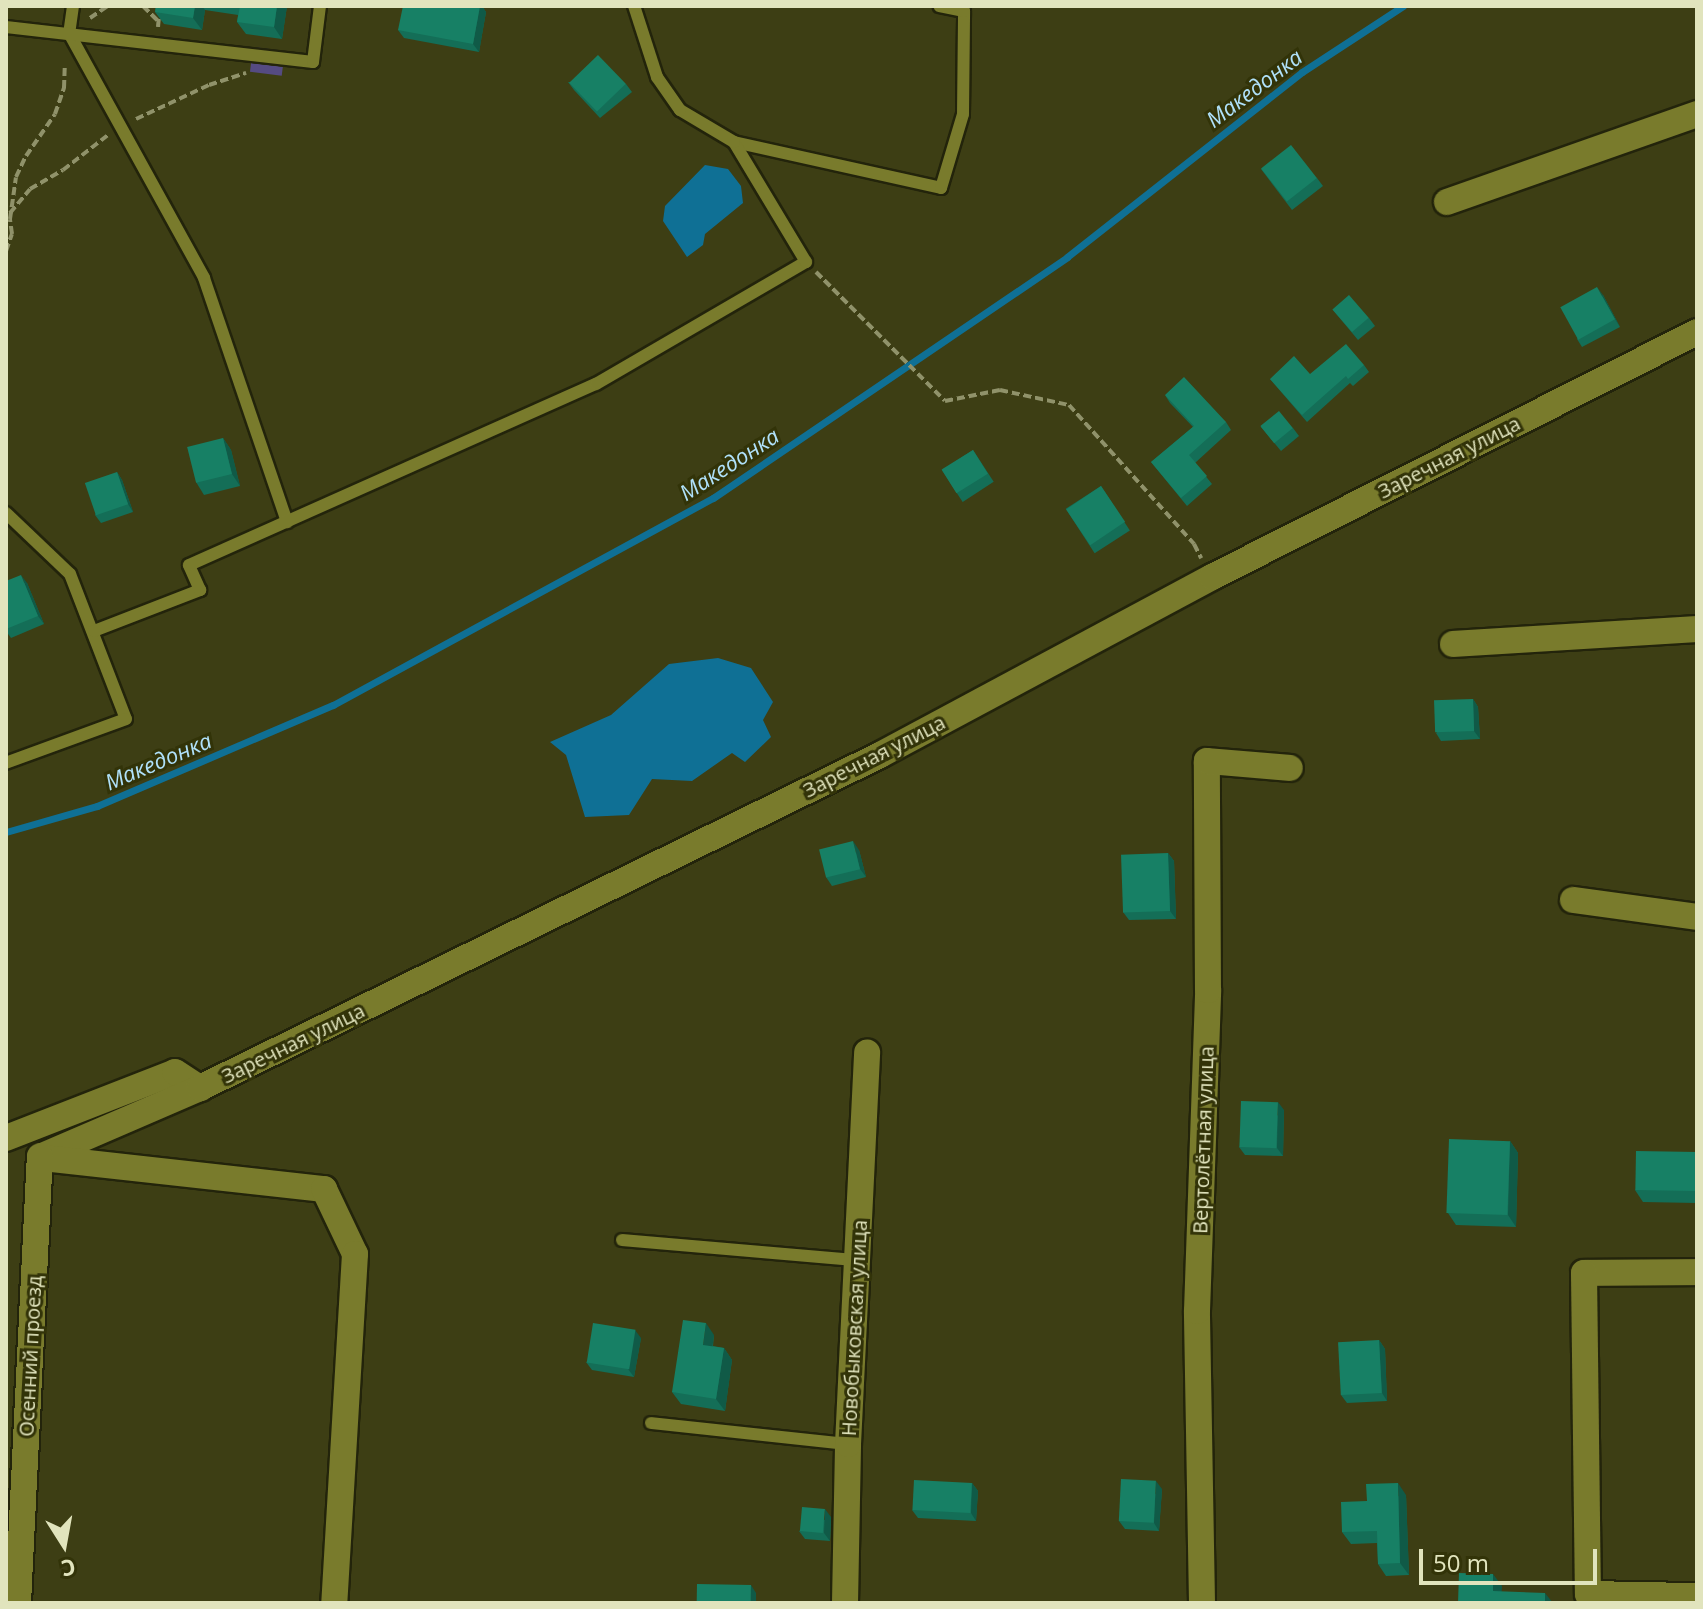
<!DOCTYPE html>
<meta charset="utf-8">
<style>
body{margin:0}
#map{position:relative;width:1703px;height:1609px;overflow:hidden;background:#3d3e14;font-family:"Open Sans",sans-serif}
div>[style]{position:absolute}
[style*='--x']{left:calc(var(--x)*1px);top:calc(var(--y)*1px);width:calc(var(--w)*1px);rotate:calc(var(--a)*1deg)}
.green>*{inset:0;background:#554b82;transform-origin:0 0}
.water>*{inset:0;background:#0f7095}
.stream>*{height:7px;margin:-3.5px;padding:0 3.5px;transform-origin:3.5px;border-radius:3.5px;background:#0f7095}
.path>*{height:4px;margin-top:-2px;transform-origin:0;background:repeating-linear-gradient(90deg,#90926a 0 8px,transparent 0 12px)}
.roads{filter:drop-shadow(2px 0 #23240b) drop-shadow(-2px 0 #23240b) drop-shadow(0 2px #23240b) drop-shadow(0 -2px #23240b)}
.service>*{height:12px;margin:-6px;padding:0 6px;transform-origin:6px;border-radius:6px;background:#797b2c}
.minor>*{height:26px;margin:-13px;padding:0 13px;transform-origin:13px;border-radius:13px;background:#797b2c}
.wall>*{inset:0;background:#146e57;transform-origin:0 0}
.shaded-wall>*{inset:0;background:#105a47}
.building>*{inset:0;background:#178065;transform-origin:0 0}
span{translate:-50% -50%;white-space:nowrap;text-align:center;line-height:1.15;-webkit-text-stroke:6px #323308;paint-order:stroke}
.street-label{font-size:20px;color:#e1e4bd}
.water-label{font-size:22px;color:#b0e1fa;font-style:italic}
.frame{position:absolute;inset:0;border:8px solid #e1e4bd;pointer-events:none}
.north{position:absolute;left:24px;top:1505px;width:80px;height:80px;-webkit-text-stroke:6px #323308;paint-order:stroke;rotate:169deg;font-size:22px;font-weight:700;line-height:32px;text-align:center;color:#e1e4bd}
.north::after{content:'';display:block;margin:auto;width:28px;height:36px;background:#e1e4bd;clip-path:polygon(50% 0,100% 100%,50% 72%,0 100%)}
.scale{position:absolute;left:1419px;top:1549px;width:178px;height:36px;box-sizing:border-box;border:4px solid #e1e4bd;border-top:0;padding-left:10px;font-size:24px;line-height:28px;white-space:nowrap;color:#e1e4bd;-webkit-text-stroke:6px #323308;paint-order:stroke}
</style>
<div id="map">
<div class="green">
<div style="left:253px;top:47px;width:32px;height:25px;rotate:7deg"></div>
</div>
<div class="water">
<div style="clip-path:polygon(705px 165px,728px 169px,741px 186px,743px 203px,705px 234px,703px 245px,687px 257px,663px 221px,665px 206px)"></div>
<div style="clip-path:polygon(718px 658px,751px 668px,773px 702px,763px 720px,771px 737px,745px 762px,732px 753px,692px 781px,652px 779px,629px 815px,585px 817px,566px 755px,550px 742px,611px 715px,669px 664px)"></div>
</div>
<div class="stream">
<div style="--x:6;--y:832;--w:95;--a:-15.9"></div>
<div style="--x:97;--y:806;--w:257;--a:-23.2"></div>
<div style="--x:333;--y:705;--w:433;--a:-28.6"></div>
<div style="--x:713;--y:498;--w:428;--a:-34.2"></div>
<div style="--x:1067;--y:257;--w:299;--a:-38.2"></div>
<div style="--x:1302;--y:72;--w:121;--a:-33.2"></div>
</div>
<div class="path">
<div style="--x:143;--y:6;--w:23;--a:45"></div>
<div style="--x:90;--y:18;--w:22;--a:-34"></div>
<div style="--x:158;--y:27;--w:21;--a:-85"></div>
<div style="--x:136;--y:119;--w:81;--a:-25"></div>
<div style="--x:209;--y:85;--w:39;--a:-18"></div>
<div style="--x:10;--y:213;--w:31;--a:-50"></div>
<div style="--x:30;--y:189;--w:38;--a:-30"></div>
<div style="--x:63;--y:170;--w:57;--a:-37.9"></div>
<div style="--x:6;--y:251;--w:18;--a:-71"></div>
<div style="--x:12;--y:234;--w:15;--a:-98"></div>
<div style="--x:10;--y:219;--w:42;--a:-81.9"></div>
<div style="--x:16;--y:177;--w:23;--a:-65"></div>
<div style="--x:26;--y:156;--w:51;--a:-55.4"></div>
<div style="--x:55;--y:114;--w:28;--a:-71"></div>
<div style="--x:64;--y:88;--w:24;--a:-88"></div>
<div style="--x:816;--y:272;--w:182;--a:45"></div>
<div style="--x:945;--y:401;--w:56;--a:-11.3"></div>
<div style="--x:1000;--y:390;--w:71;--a:12.3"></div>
<div style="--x:1069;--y:405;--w:187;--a:48"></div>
<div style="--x:1194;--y:544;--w:16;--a:63"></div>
</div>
<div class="roads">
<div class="service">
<div style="--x:73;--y:6;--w:27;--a:98"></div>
<div style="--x:69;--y:33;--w:280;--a:61.1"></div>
<div style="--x:204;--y:278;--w:258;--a:71.2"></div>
<div style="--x:6;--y:27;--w:309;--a:6.5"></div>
<div style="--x:313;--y:62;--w:56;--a:-82.9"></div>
<div style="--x:734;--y:142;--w:212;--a:12.5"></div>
<div style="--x:941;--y:188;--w:77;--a:-73.4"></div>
<div style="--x:963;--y:114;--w:103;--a:-89.4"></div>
<div style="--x:964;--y:11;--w:25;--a:-169"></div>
<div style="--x:6;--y:513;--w:88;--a:43.6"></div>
<div style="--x:70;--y:574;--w:155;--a:68.9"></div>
<div style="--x:126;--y:719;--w:128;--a:159.9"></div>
<div style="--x:94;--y:631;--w:114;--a:-21.1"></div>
<div style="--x:200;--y:590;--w:27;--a:-114"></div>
<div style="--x:189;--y:565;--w:445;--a:-24"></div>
<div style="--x:596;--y:384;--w:243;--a:-30.2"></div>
<div style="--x:806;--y:262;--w:140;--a:-121"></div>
<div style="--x:734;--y:142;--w:63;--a:-149.3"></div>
<div style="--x:680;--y:110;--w:40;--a:-124.9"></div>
<div style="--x:657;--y:77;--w:75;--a:-107.9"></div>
<div style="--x:622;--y:1240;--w:236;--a:4.9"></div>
<div style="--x:651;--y:1423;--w:198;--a:6.1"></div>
</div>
<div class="minor">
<div style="--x:1447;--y:202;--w:265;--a:-19.4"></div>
<div style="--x:1453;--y:644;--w:244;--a:-3.5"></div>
<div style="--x:1573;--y:900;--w:125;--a:7.8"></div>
<div style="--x:6;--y:1138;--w:181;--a:-21.3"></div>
<div style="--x:175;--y:1072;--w:30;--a:33"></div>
<div style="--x:40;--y:1157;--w:174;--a:-23.3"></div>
<div style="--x:200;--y:1088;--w:757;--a:-26.09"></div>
<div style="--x:880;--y:755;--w:377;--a:-28.2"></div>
<div style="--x:1212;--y:577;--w:543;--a:-26.8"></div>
<div style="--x:43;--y:1158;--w:283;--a:6.3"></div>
<div style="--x:324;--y:1189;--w:72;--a:64.5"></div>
<div style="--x:355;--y:1254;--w:350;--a:93.4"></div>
<div style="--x:1697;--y:1272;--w:113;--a:179.5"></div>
<div style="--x:1584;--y:1273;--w:321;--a:89.3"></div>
<div style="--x:1588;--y:1594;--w:109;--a:1.1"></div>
<div style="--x:18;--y:1603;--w:447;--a:-87.2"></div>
<div style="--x:845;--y:1603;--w:159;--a:-88.9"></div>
<div style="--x:848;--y:1444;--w:392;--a:-87.2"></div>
<div style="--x:1202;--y:1603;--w:292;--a:-91"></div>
<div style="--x:1197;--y:1311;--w:321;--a:-88"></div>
<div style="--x:1208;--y:990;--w:229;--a:-90.3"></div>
<div style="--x:1207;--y:761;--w:83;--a:4.8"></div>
</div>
</div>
<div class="wall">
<div style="clip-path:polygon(156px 6px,287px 6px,282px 39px,246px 34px,237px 22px,238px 15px,205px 10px,202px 30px,164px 24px,155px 12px)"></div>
<div style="clip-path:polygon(480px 6px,482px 6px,486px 12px,479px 52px,404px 38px,398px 30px)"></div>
<div style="clip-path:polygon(568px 82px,626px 84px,632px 92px,600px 118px,574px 90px)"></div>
<div style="clip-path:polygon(1261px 169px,1317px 178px,1323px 186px,1292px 210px)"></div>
<div style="clip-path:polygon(1603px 295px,1620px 327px,1582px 347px,1577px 339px)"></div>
<div style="clip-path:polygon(1333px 310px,1369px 318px,1375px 326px,1358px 340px)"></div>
<div style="clip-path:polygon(1364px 365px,1369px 372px,1353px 386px,1350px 383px,1307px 422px,1270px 379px,1310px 374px)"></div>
<div style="clip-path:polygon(1165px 395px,1226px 422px,1231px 430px,1195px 463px,1212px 484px,1187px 506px,1151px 462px,1193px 427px,1170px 403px)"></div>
<div style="clip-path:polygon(1261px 427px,1293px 428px,1299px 436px,1281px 451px)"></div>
<div style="clip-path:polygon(223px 438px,231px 450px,240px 486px,204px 495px,196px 482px)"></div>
<div style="left:973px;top:450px;width:38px;height:37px;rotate:57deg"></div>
<div style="clip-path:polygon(117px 472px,122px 480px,133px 512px,101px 523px,95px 515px)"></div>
<div style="left:1101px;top:486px;width:53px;height:42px;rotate:57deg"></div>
<div style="clip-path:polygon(6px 581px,27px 583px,44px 624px,11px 638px,6px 631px)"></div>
<div style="clip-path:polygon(1473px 699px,1478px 707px,1480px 739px,1441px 741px,1436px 733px)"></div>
<div style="clip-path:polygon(859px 850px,866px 877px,832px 886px,826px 877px)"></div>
<div style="clip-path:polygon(1168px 853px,1174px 861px,1176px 919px,1129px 920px,1123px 912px)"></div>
<div style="clip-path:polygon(1284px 1110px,1283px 1156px,1245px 1155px,1239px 1147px)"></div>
<div style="clip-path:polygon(1510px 1141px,1518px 1153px,1516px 1227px,1456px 1225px,1448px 1213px)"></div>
<div style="clip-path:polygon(1697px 1152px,1697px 1203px,1643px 1202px,1635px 1190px)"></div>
<div style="clip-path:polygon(714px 1335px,713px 1346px,724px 1348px,732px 1360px,725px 1411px,681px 1404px,672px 1392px)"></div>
<div style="clip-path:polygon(641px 1338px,634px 1377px,592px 1370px,586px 1362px)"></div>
<div style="clip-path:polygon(1379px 1340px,1385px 1349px,1387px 1401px,1347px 1403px,1341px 1395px)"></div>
<div style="clip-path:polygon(972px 1483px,978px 1491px,976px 1521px,918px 1518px,912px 1510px)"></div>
<div style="clip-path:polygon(1162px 1489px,1159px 1531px,1125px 1529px,1119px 1521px)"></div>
<div style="clip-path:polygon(1406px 1495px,1409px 1575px,1386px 1576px,1378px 1564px,1377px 1543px,1351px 1544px,1342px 1532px,1367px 1501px)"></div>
<div style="clip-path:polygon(831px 1517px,830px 1541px,805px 1539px,799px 1531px)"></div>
</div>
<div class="shaded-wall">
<div style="clip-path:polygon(195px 6px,202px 6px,205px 10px,202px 30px,193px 18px)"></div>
<div style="clip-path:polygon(277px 6px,287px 6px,282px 39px,274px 27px)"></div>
<div style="clip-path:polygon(480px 6px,482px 6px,486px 12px,479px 52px,473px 44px)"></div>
<div style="clip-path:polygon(1597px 287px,1603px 295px,1620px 327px,1615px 319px)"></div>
<div style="clip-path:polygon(223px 438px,231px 450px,240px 486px,232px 474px)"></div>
<div style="clip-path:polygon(117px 472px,122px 480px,133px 512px,128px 504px)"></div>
<div style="clip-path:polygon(21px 575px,27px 583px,44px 624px,38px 616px)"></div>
<div style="clip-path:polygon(1473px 699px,1478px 707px,1480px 739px,1474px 731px)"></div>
<div style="clip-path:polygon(853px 841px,859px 850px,866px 877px,860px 869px)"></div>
<div style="clip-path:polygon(1168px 853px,1174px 861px,1176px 919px,1170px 911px)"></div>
<div style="clip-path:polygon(1278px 1102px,1284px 1110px,1283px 1156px,1277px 1148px)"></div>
<div style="clip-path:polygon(1510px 1141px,1518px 1153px,1516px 1227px,1508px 1215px)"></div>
<div style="clip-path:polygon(706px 1323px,714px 1335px,711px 1357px,703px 1345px)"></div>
<div style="clip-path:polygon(635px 1330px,641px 1338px,634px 1377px,628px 1369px)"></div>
<div style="clip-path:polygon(1379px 1340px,1385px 1349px,1387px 1401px,1382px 1393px)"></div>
<div style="clip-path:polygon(724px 1348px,732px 1360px,725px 1411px,716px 1399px)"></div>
<div style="clip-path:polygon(1156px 1481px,1162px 1489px,1159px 1531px,1154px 1523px)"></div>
<div style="clip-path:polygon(972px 1483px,978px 1491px,976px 1521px,971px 1513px)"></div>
<div style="clip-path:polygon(1398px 1483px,1406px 1495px,1409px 1575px,1400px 1563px)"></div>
<div style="clip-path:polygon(825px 1509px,831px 1517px,830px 1541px,824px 1533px)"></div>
<div style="clip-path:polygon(1493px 1574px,1502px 1586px,1501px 1603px,1493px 1591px)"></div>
<div style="clip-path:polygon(751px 1585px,756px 1593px,756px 1603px,750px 1603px)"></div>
<div style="clip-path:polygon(1545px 1593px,1553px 1603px,1545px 1603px)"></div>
</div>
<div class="building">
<div style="clip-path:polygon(156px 6px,195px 6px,193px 18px,155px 12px)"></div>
<div style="clip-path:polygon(240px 6px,277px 6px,274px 27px,237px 22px)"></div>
<div style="clip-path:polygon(403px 6px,480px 6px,473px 44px,398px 30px)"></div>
<div style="left:598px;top:55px;width:40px;height:40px;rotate:46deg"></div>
<div style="left:1291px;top:145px;width:42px;height:38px;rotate:52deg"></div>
<div style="left:1597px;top:287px;width:37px;height:42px;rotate:61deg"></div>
<div style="left:1349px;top:295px;width:30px;height:22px;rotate:49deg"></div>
<div style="clip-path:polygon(1346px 344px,1364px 365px,1348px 379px,1346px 376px,1302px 415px,1270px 379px,1294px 356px,1310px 374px)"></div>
<div style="clip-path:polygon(1184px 377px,1226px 422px,1189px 455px,1207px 476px,1181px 498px,1151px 462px,1194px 426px,1165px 395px)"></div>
<div style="left:1279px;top:411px;width:22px;height:24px;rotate:51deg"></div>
<div style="left:223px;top:438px;width:37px;height:37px;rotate:76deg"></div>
<div style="left:973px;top:450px;width:28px;height:37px;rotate:58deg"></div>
<div style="left:117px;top:472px;width:34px;height:34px;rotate:71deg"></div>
<div style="left:1101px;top:486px;width:43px;height:42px;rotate:56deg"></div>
<div style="clip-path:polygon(21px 575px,38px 616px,6px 629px,6px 581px)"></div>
<div style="left:1473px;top:699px;width:32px;height:39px;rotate:88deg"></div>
<div style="left:853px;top:841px;width:29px;height:35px;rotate:76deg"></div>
<div style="left:1168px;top:853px;width:58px;height:47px;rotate:88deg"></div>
<div style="left:1241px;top:1101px;width:37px;height:46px;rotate:2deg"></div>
<div style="left:1449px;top:1139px;width:61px;height:74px;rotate:2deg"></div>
<div style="left:1636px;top:1151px;width:61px;height:39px;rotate:1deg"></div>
<div style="clip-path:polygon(683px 1320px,706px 1323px,703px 1345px,724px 1348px,716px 1399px,672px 1392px)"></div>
<div style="left:593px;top:1323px;width:43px;height:40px;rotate:9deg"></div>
<div style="left:1379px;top:1340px;width:53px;height:41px;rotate:87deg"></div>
<div style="left:1121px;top:1479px;width:35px;height:42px;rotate:3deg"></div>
<div style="left:914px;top:1480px;width:58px;height:30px;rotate:3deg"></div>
<div style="clip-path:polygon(1398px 1483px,1400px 1563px,1378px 1564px,1377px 1531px,1342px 1532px,1341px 1502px,1367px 1501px,1366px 1484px)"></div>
<div style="left:802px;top:1507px;width:23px;height:24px;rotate:5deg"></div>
<div style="clip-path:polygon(1459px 1573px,1493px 1574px,1493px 1591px,1545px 1593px,1545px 1603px,1458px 1603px)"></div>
<div style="left:697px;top:1584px;width:54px;height:19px;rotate:1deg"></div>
</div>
<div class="street-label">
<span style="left:1449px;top:457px;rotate:-27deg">Заречная улица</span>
<span style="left:874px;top:756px;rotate:-27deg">Заречная улица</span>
<span style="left:293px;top:1043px;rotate:-26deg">Заречная улица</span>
<span style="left:1203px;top:1140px;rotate:-88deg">Вертолётная улица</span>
<span style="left:854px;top:1328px;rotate:-87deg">Новобыковская улица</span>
<span style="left:30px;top:1356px;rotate:-87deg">Осенний проезд</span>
</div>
<div class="water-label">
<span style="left:1254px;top:88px;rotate:-37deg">Македонка</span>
<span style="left:729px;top:464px;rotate:-33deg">Македонка</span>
<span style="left:158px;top:761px;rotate:-23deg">Македонка</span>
</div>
<div class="frame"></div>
<div class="north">С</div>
<div class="scale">50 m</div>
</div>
